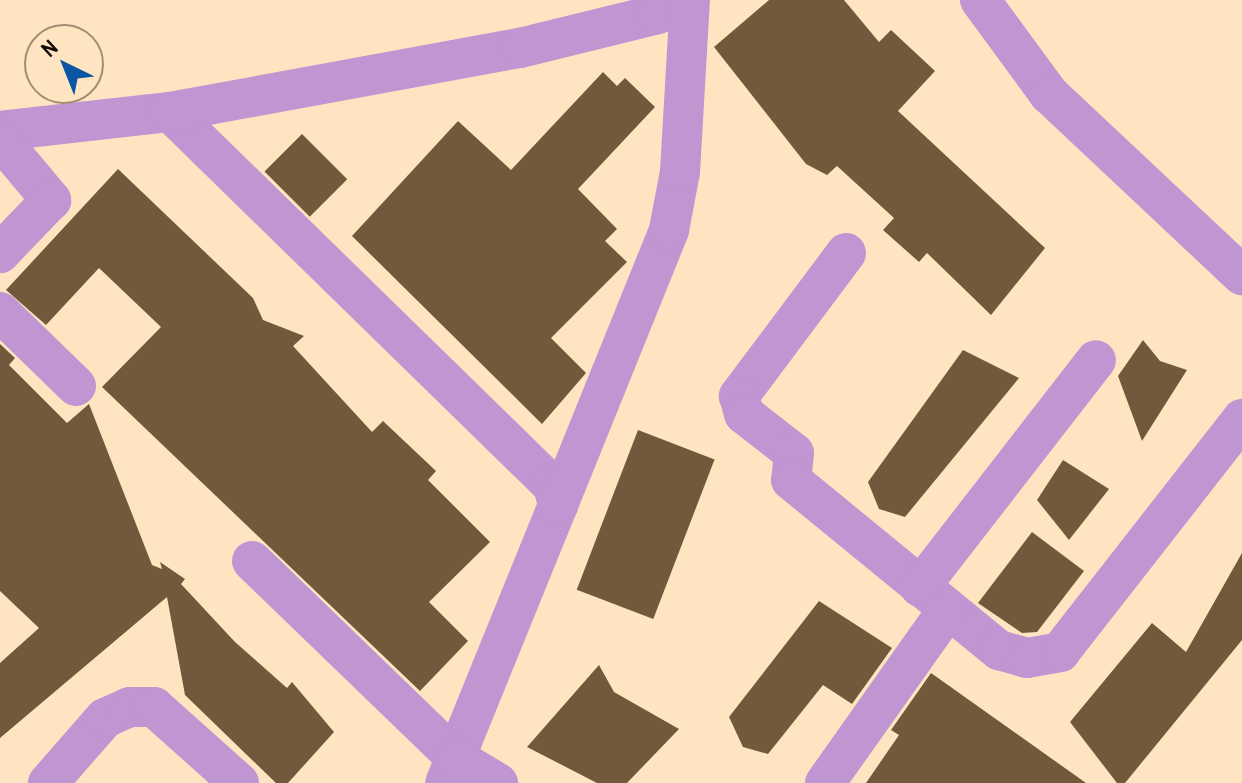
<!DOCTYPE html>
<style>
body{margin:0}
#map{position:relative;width:1242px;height:783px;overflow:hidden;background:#ffe4c1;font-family:"Archivo Narrow",sans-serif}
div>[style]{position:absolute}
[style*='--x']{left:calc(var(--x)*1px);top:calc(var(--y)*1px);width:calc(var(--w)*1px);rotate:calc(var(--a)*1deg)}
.building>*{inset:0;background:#715a3b;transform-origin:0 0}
.street>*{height:40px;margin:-20px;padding:0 20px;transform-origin:20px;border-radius:20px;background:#bf96d1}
span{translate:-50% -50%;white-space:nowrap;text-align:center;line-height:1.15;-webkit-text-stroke:8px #ffe4c1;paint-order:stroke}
.north{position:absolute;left:24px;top:24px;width:80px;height:80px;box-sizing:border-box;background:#ffe4c1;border:2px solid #a18d75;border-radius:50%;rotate:317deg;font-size:22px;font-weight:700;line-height:32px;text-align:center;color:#130b02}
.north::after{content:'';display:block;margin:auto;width:28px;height:36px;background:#0a55a4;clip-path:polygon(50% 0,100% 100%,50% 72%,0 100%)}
</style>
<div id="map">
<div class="building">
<div style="clip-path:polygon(769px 0,844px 0,879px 42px,891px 30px,935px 71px,898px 111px,1045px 248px,991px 315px,927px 253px,919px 262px,883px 230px,894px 218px,837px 166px,827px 175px,806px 164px,714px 47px)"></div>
<div style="clip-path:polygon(603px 72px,617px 86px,625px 78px,655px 107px,578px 189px,617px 229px,605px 241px,627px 262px,551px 338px,586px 373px,542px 424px,352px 236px,458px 121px,511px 170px)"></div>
<div style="left:302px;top:134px;width:64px;height:53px;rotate:45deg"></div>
<div style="clip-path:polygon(118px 169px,253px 298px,263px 320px,304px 336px,293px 346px,372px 432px,383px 421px,436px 471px,428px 480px,490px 542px,429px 602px,468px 641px,420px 691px,102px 387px,161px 327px,99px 268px,46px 325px,6px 290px)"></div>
<div style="clip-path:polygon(1143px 340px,1160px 361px,1187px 370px,1142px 441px,1118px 376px)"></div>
<div style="clip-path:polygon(0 344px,15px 358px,9px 365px,67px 423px,89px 404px,152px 565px,162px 569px,160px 562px,185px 579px,181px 584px,235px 642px,287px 688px,292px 682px,334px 732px,288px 783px,276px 783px,185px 695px,167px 597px,0 738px,0 663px,39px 628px,0 591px)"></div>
<div style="clip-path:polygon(963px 350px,1019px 378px,905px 517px,879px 509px,868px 482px)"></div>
<div style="left:638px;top:430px;width:82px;height:171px;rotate:21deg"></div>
<div style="clip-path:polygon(1063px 460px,1109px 489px,1069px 540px,1037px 500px)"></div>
<div style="clip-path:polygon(1032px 532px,1084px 571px,1037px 632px,1022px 633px,978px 603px)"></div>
<div style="clip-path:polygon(1242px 553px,1242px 640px,1125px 783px,1117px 783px,1070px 722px,1152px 623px,1186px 652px)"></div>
<div style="clip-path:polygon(819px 601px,892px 648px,852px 704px,823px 685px,768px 754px,743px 747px,729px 717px)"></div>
<div style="clip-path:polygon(599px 665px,614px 692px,679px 729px,627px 783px,597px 783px,527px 747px)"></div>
<div style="clip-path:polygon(931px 673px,1086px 783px,866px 783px,899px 735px,891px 730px)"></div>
</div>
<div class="street">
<div style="--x:980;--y:0;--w:117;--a:53.7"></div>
<div style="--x:1049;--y:94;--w:265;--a:43.2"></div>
<div style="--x:170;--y:112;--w:535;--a:44.32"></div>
<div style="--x:553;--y:486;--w:20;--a:75"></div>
<div style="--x:558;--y:505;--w:300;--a:112.1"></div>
<div style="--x:0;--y:131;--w:171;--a:-6.4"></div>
<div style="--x:170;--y:112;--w:356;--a:-10.4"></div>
<div style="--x:520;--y:48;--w:142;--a:-13.8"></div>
<div style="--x:658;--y:14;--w:29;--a:-29"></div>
<div style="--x:0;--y:139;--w:80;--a:50.1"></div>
<div style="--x:51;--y:200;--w:74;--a:133.9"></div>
<div style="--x:846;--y:253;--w:179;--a:126.8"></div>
<div style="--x:739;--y:396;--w:19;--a:74"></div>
<div style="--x:744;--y:414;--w:63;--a:38"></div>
<div style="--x:794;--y:453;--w:27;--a:96"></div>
<div style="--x:791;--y:480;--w:269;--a:39.3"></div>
<div style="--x:999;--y:650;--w:29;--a:16"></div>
<div style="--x:1027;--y:658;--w:34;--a:-10"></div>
<div style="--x:1060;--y:652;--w:296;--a:-52"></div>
<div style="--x:0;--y:312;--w:106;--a:44.2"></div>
<div style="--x:558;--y:505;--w:297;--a:-68"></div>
<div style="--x:669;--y:230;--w:59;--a:-79.3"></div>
<div style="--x:680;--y:172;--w:172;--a:-86.7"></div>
<div style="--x:252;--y:561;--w:284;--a:44"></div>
<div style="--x:456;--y:758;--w:49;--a:30.8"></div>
<div style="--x:920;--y:587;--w:287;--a:-52.2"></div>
<div style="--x:48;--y:783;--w:86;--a:-48.8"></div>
<div style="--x:105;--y:718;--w:27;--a:-24"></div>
<div style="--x:130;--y:707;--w:24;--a:0"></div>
<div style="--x:154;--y:707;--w:114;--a:41.8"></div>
<div style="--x:825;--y:783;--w:213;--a:-54.7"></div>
</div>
<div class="north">N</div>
</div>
